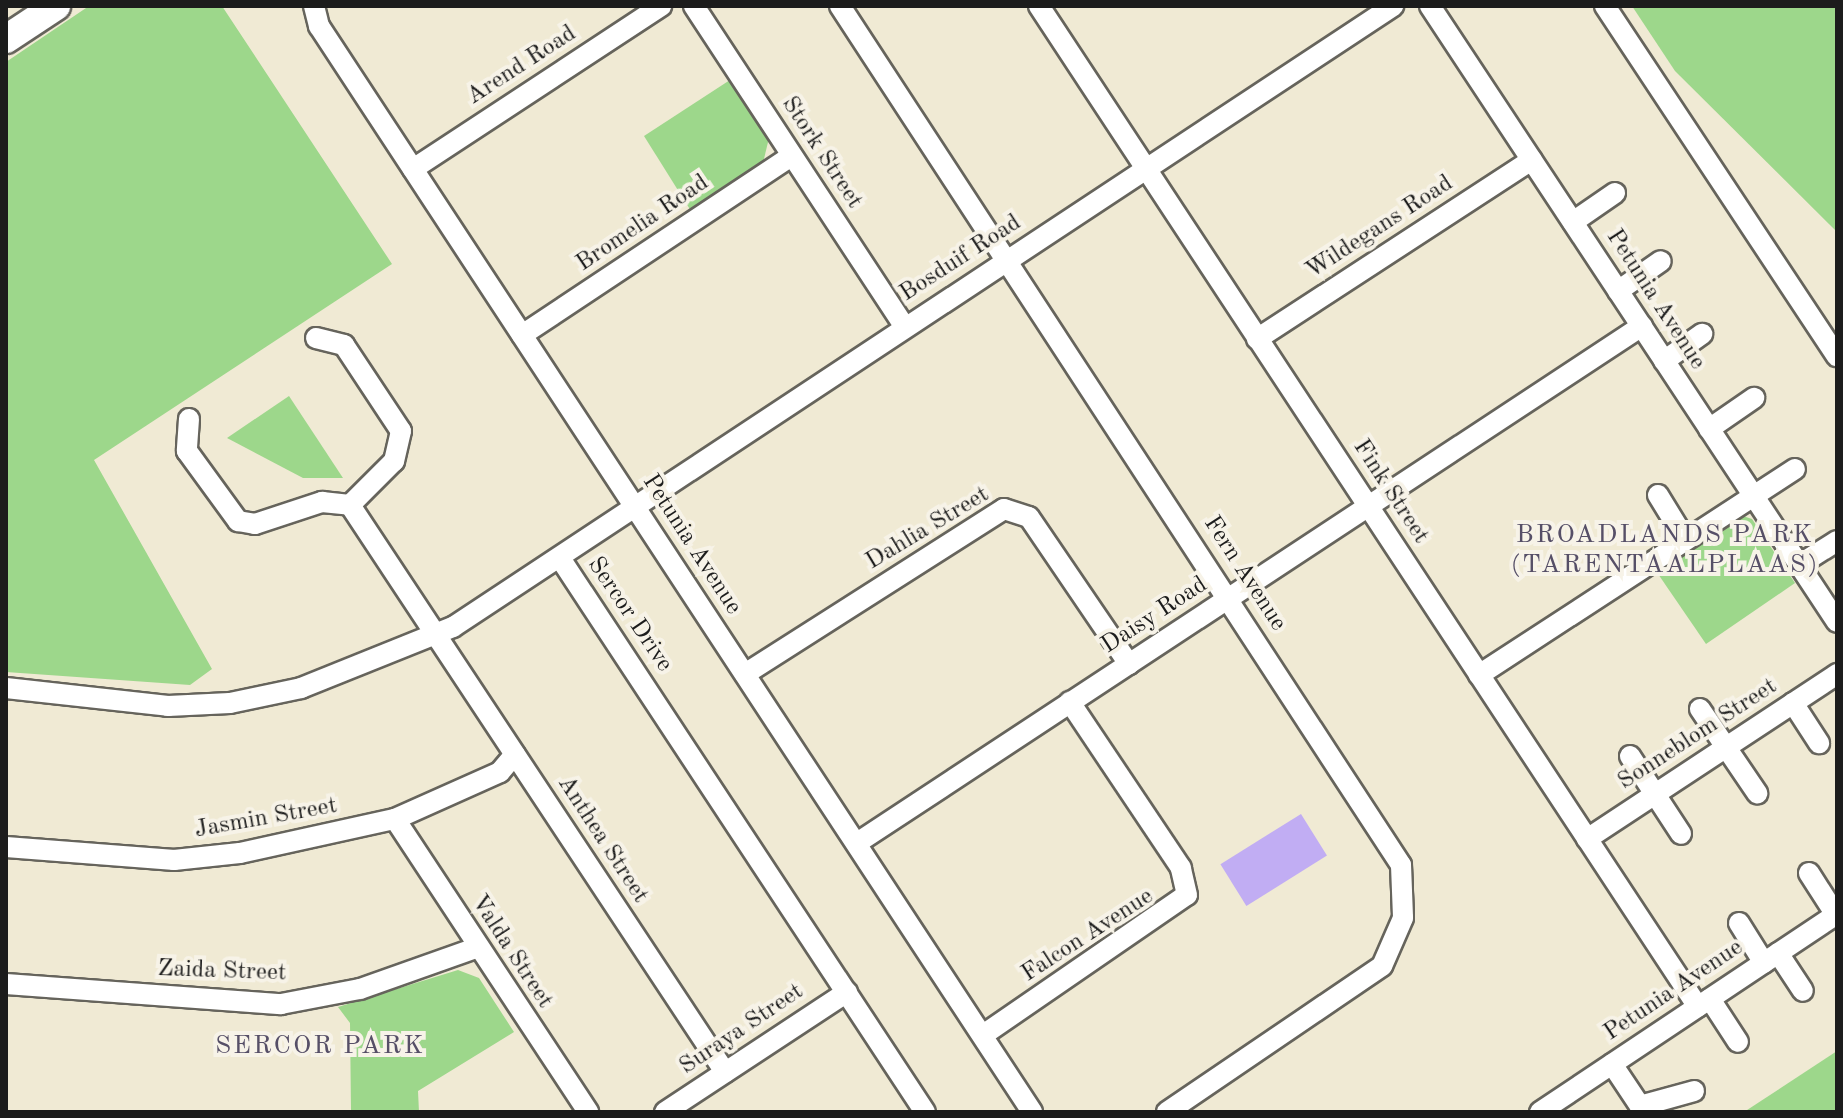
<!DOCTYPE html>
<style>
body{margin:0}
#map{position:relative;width:1843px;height:1118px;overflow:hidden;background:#f0ead4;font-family:"Old Standard TT",serif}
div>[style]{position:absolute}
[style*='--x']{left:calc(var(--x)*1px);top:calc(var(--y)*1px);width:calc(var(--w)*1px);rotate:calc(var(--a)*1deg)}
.green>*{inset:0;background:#9dd78b}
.building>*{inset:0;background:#c1adf3;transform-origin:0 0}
.roads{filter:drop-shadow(2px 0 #66645c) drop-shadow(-2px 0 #66645c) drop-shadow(0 2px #66645c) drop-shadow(0 -2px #66645c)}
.minor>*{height:20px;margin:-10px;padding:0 10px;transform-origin:10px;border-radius:10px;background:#fff}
.secondary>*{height:28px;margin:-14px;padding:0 14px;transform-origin:14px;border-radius:14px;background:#fff}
span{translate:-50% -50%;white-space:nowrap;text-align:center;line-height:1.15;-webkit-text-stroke:8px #f7f3e8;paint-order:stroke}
.street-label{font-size:24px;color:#1c1c1c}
.neighbourhood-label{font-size:26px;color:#564f67;letter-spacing:2px}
.frame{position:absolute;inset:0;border:8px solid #1c1c1c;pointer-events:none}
</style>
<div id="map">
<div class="green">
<div style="clip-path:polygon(89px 6px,222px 6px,392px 264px,94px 460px,212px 669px,190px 685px,6px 672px,6px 62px)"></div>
<div style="clip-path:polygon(1632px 6px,1837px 6px,1837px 232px,1675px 71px)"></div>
<div style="clip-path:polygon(730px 80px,769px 138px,763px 163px,691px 211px,644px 136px)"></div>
<div style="clip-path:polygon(289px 396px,343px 478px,303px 478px,227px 438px)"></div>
<div style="clip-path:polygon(1740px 515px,1752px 519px,1795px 583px,1706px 644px,1656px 571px)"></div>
<div style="clip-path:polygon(458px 970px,479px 978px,514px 1032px,418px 1091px,419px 1112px,351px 1112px,350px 1023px,338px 1007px)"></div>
<div style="clip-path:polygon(1837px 1051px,1837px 1112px,1744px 1112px)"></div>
</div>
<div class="building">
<div style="left:1301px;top:814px;width:49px;height:95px;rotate:58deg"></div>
</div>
<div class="roads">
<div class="minor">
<div style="--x:314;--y:6;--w:21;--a:76"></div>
<div style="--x:319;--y:26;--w:1299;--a:56.71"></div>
<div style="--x:694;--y:6;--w:384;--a:56.7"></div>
<div style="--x:840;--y:6;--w:1026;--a:56.85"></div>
<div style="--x:1401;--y:865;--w:53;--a:87.8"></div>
<div style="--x:1403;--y:918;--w:52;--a:113.6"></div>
<div style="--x:1382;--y:966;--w:260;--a:145.8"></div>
<div style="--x:1039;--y:6;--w:1198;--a:56.64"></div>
<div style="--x:1430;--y:6;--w:738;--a:56.55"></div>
<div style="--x:1605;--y:6;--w:420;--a:56.5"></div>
<div style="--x:413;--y:169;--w:297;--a:-33.3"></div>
<div style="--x:1573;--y:222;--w:51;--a:-34.6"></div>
<div style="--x:1618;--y:291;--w:52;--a:-34.9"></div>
<div style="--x:522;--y:335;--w:323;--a:-33.6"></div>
<div style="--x:316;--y:338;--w:29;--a:14"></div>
<div style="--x:344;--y:345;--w:103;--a:56.5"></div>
<div style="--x:401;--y:431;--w:31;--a:103"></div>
<div style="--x:394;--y:461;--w:62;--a:135"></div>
<div style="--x:1257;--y:339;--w:328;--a:-33.1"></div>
<div style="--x:1664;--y:361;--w:47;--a:-35.4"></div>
<div style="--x:189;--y:419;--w:32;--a:94"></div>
<div style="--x:187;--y:451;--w:87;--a:53.9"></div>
<div style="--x:238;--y:521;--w:17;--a:10"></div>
<div style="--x:255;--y:524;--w:71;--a:-18.2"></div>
<div style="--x:322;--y:502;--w:28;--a:6"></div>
<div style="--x:350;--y:505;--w:680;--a:56.52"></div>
<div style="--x:1709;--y:429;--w:55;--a:-34.6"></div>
<div style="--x:1658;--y:495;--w:52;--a:58.5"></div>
<div style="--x:560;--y:558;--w:663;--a:56.62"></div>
<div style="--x:1799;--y:565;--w:45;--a:-32.3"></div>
<div style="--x:745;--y:674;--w:307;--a:-32.5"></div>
<div style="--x:1004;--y:509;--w:26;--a:18"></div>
<div style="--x:1029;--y:517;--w:178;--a:55.8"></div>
<div style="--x:1479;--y:675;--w:377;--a:-33.1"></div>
<div style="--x:6;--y:688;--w:163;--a:6.3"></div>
<div style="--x:168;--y:706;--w:62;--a:-2.8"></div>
<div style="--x:230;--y:703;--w:73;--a:-11.9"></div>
<div style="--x:301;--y:688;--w:164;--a:-21.9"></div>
<div style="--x:453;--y:627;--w:1127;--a:-33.45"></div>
<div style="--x:1793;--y:703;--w:48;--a:57"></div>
<div style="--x:1700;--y:709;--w:102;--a:55.8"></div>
<div style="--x:1630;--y:756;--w:93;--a:56.8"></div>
<div style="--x:395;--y:819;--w:351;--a:56.6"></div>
<div style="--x:1587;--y:839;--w:300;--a:-33.4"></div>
<div style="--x:857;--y:843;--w:940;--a:-33.37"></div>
<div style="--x:6;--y:847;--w:169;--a:4.4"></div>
<div style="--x:174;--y:860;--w:66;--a:-6.1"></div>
<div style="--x:240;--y:853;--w:159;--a:-12.4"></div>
<div style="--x:395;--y:819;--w:115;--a:-24.1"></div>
<div style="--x:500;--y:772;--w:23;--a:-50"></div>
<div style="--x:1809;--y:873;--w:50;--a:57.3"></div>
<div style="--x:1739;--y:923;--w:47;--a:58"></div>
<div style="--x:1778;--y:953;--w:45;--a:56.7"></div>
<div style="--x:6;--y:984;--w:276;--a:4.2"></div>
<div style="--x:281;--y:1004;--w:80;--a:-10.8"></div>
<div style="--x:360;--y:989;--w:123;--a:-19.5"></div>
<div style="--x:1710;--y:999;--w:51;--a:56.9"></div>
<div style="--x:983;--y:1035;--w:247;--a:-34.5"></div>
<div style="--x:1187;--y:895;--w:28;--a:-103"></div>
<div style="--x:1181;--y:868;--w:200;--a:-123.8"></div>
<div style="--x:1612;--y:1064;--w:50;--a:56.3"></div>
<div style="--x:1640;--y:1106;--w:56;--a:-15.5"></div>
<div style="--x:665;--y:1112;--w:218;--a:-33.4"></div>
<div style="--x:1540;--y:1112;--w:357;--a:-33.7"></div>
</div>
<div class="secondary">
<div style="--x:6;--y:39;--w:60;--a:-33.4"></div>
</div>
</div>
<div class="street-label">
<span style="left:522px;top:66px;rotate:-33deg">Arend Road</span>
<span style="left:821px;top:153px;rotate:57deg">Stork Street</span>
<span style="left:643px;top:224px;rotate:-34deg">Bromelia Road</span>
<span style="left:1380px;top:228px;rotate:-33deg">Wildegans Road</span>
<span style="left:961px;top:259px;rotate:-33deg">Bosduif Road</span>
<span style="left:1655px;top:300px;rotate:57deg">Petunia Avenue</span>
<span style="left:1390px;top:492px;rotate:57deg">Fink Street</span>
<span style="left:928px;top:529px;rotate:-31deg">Dahlia Street</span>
<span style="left:691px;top:545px;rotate:57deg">Petunia Avenue</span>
<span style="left:1244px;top:574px;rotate:57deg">Fern Avenue</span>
<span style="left:629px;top:615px;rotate:56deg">Sercor Drive</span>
<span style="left:1155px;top:616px;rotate:-33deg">Daisy Road</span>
<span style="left:1698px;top:735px;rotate:-33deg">Sonneblom Street</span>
<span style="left:266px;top:819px;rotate:-10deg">Jasmin Street</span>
<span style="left:602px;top:840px;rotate:57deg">Anthea Street</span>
<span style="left:1088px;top:936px;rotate:-33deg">Falcon Avenue</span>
<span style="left:511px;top:952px;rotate:57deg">Valda Street</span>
<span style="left:222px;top:972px;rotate:2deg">Zaida Street</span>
<span style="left:1674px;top:991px;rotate:-34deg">Petunia Avenue</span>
<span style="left:742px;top:1030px;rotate:-34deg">Suraya Street</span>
</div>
<div class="neighbourhood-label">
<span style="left:1665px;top:551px">BROADLANDS PARK<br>(TARENTAALPLAAS)</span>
<span style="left:320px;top:1047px">SERCOR PARK</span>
</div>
<div class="frame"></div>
</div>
